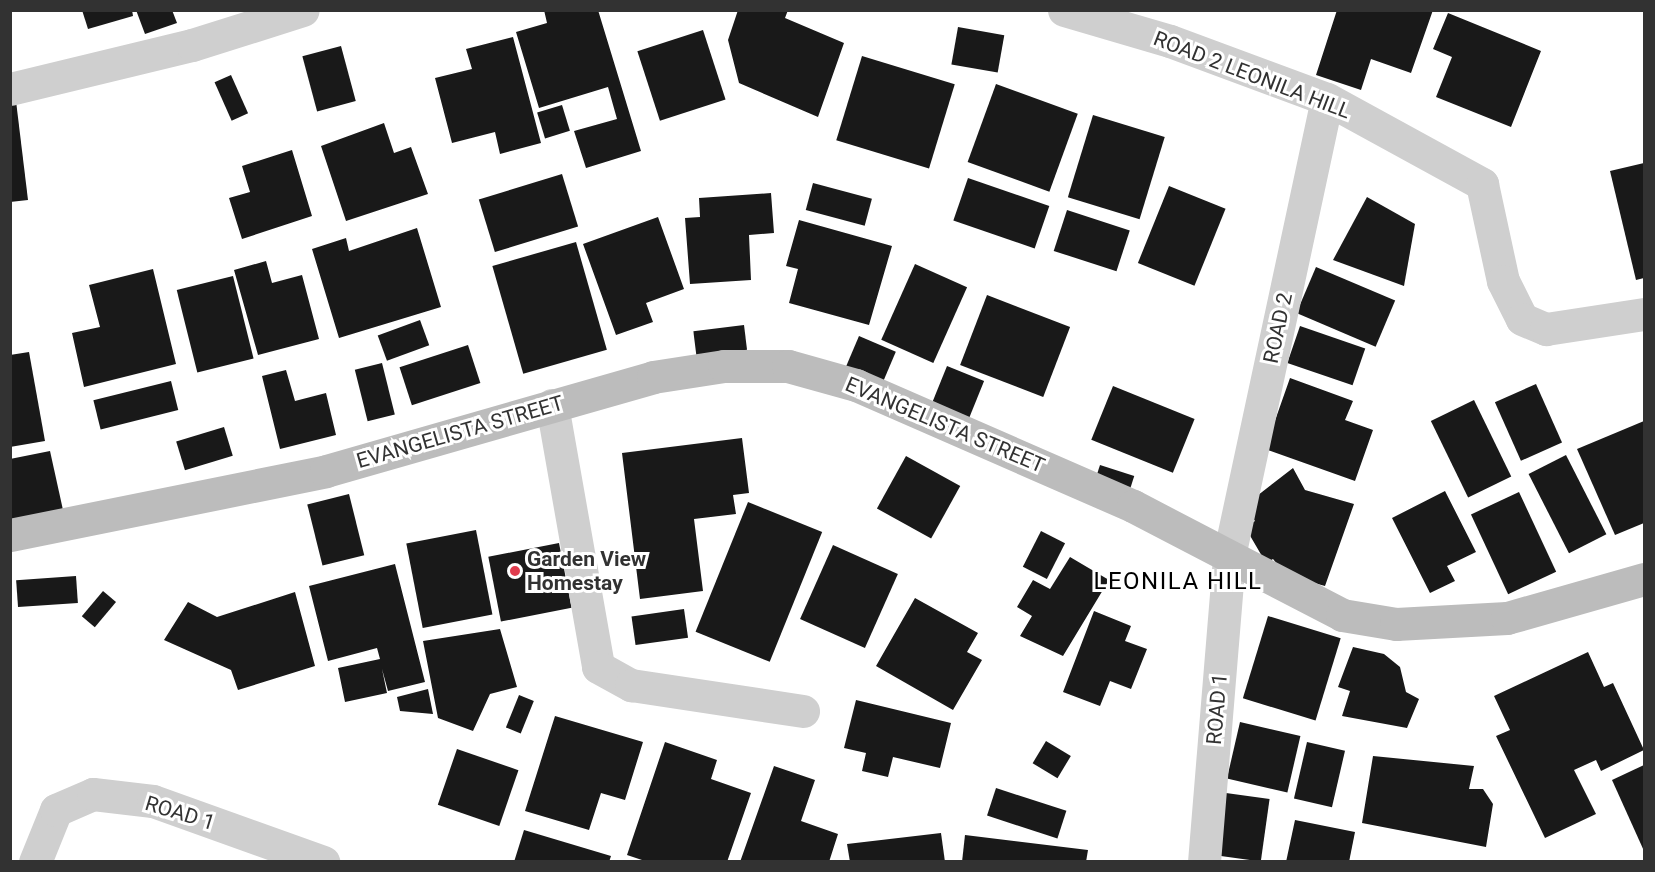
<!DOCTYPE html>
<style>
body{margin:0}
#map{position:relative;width:1655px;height:872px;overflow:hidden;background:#fff;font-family:Roboto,sans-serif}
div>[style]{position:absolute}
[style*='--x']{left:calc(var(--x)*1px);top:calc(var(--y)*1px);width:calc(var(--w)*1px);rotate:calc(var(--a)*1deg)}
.building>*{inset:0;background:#191919;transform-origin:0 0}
.street>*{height:33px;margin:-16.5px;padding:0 16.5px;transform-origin:16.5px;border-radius:16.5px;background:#cfcfcf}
.secondary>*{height:33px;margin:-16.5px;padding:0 16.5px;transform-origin:16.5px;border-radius:16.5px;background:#bcbcbc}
.dots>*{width:16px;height:16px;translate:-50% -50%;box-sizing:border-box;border:3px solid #fff;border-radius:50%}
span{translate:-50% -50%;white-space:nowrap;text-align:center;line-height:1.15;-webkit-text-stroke:6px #fff;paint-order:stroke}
.street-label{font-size:21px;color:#323232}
.poi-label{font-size:21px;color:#323232;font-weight:700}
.left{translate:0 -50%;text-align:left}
.quarter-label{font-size:24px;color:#000;letter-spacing:1.5px}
.frame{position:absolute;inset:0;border:12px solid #323232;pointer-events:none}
</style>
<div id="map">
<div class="building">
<div style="clip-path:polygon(82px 10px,132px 10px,133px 16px,88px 29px)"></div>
<div style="clip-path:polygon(136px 10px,172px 10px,177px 23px,145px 34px)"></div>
<div style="clip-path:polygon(544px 10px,598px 10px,641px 151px,586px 168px,574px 131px,617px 119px,608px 87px,539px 108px,516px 32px,547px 23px)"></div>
<div style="clip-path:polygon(738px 10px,788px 10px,785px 18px,844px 43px,818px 117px,739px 83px,728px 40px)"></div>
<div style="clip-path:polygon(1337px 10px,1433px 10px,1411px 73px,1371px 59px,1361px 90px,1316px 75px)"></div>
<div style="clip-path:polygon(1448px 13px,1541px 51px,1511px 127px,1436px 97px,1452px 57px,1433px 49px)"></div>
<div style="left:958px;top:27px;width:47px;height:38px;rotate:10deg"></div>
<div style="left:703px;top:30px;width:73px;height:69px;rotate:72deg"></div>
<div style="clip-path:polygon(513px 37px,541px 143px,500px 154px,495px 132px,452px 143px,435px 78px,472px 69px,466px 49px)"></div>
<div style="left:341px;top:46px;width:57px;height:40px;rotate:75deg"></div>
<div style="left:862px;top:56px;width:97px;height:88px;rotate:17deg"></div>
<div style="left:231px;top:75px;width:42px;height:18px;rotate:66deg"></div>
<div style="left:996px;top:84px;width:87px;height:83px;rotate:20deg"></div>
<div style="clip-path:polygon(10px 101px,16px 101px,28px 200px,10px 202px)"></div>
<div style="left:562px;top:105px;width:27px;height:26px;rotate:73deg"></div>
<div style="left:1093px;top:115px;width:75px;height:86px;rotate:17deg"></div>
<div style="clip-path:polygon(384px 123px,394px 153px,411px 147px,428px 194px,346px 221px,321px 146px)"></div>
<div style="clip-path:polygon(292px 150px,312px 216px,242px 239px,229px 198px,250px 192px,242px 166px)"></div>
<div style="clip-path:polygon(1644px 163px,1644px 278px,1636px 280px,1610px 171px)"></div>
<div style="left:562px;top:174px;width:55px;height:87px;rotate:73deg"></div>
<div style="left:968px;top:178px;width:86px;height:45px;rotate:19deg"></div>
<div style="left:813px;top:183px;width:61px;height:28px;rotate:15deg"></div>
<div style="left:1169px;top:186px;width:61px;height:83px;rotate:22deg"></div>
<div style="clip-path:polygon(771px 193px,774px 233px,749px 235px,751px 280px,690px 284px,685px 218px,700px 217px,699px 198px)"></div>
<div style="clip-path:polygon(1367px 197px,1415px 224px,1404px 286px,1333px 260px)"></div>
<div style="left:1067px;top:210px;width:66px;height:43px;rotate:18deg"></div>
<div style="clip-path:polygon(658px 217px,684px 289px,646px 303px,653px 322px,616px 335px,583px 244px)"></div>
<div style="clip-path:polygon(799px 220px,892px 246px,869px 325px,789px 303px,798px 269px,786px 266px)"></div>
<div style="clip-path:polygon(417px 228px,441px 307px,339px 338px,312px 249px,346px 238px,349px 251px)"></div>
<div style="left:576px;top:242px;width:112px;height:87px;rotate:74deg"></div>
<div style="clip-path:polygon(266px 261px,272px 283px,302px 275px,319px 339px,258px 355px,234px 270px)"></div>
<div style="left:915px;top:264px;width:57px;height:83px;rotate:24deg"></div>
<div style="left:1316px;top:267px;width:86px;height:50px;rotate:23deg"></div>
<div style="clip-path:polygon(153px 269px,176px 364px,84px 387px,72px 333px,100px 327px,89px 285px)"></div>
<div style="left:233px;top:276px;width:85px;height:58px;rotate:76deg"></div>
<div style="left:987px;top:295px;width:89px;height:75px;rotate:21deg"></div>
<div style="left:420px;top:320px;width:27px;height:45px;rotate:70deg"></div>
<div style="left:744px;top:325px;width:25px;height:51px;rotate:83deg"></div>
<div style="left:1300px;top:326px;width:69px;height:39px;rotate:19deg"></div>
<div style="left:859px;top:336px;width:40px;height:44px;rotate:23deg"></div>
<div style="left:468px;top:345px;width:40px;height:72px;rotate:72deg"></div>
<div style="clip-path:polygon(29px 352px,45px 441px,10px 447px,10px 355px)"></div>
<div style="left:382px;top:363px;width:53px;height:28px;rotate:76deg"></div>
<div style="left:947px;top:366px;width:40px;height:48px;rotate:22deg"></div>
<div style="clip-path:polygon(286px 370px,295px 401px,326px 393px,336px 435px,280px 449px,262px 376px)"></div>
<div style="clip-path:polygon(1290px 378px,1353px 401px,1345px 420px,1373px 430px,1355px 481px,1265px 449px)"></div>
<div style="left:171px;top:381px;width:30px;height:80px;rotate:76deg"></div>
<div style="left:1536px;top:384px;width:64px;height:45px;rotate:66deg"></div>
<div style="left:1113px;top:386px;width:88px;height:58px;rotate:22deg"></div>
<div style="left:1474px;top:400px;width:85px;height:48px;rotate:64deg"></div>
<div style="clip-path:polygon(1644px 421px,1644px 523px,1615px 535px,1577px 449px)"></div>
<div style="left:224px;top:427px;width:30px;height:50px;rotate:73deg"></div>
<div style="clip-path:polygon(742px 438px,749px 493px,733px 495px,736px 514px,694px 519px,703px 591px,640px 599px,622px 453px)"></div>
<div style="clip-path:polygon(50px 451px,65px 519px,10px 528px,10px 459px)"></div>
<div style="left:1566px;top:455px;width:89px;height:42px;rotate:63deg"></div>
<div style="left:906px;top:456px;width:62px;height:60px;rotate:29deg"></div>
<div style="left:1100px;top:465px;width:36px;height:15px;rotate:18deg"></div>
<div style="clip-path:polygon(1293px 468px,1305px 490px,1354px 504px,1325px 586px,1286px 575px,1273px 559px,1266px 563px,1245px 527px,1255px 521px,1244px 506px)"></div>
<div style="clip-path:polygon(1445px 491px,1476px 552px,1447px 566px,1455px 581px,1430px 593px,1392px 518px)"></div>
<div style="left:1519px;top:492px;width:88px;height:53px;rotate:65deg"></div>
<div style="left:349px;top:494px;width:63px;height:43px;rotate:76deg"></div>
<div style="left:748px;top:502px;width:80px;height:140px;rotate:22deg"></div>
<div style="left:476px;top:530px;width:86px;height:71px;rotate:79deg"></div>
<div style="left:1041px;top:531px;width:27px;height:40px;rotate:27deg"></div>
<div style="left:559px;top:543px;width:66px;height:72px;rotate:79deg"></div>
<div style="left:833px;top:545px;width:71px;height:81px;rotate:24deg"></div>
<div style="clip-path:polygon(1070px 557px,1109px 580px,1063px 656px,1020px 636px,1032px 616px,1017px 607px,1033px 580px,1050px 589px)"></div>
<div style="clip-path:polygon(395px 564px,425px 682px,388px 691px,382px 669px,387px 693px,345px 702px,338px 668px,380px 659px,377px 648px,328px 661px,309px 586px)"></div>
<div style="left:76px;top:576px;width:27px;height:60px;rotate:86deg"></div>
<div style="left:103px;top:591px;width:17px;height:33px;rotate:40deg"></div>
<div style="clip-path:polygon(295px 592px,315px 666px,238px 690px,231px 670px,164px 640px,188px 602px,217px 617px)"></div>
<div style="clip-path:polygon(915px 598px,978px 633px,967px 652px,982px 660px,953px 710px,876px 666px)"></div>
<div style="left:684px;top:609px;width:29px;height:53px;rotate:82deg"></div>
<div style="clip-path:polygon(1094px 611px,1131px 626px,1125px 641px,1147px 649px,1131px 689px,1110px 681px,1100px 706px,1063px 692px)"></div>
<div style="left:1268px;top:616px;width:76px;height:86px;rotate:17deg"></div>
<div style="clip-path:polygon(500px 629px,517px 687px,490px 694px,473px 731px,438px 718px,423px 641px)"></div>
<div style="clip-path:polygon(1353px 647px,1384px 654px,1400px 667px,1406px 692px,1419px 699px,1407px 728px,1342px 716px,1350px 691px,1338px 687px)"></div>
<div style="clip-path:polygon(1588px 652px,1604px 687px,1613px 683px,1644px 750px,1601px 771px,1596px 760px,1574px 770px,1596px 814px,1545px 838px,1496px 736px,1510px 730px,1494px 696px)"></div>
<div style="clip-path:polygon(428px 689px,433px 714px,400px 711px,397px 697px)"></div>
<div style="left:519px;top:695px;width:16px;height:35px;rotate:22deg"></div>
<div style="clip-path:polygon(856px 700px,951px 723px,940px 768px,893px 757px,888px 777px,862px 771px,866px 753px,844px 748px)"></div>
<div style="clip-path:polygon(555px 716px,643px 742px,625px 800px,601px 793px,589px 830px,525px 811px)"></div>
<div style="left:1240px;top:722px;width:62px;height:58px;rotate:13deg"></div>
<div style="left:1046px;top:741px;width:29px;height:26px;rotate:31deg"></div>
<div style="clip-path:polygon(665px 742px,717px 760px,711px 779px,751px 793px,727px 862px,648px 862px,627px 855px)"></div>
<div style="left:1307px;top:742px;width:39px;height:58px;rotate:13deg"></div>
<div style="left:457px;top:749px;width:65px;height:59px;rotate:19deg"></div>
<div style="clip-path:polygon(1373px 756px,1474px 766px,1469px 789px,1483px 789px,1493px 804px,1486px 847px,1362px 823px)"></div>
<div style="clip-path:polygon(1644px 765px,1644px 851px,1612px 780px)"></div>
<div style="clip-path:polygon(774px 766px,815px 780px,801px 821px,838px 834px,829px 862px,740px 862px)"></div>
<div style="left:996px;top:788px;width:74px;height:29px;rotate:18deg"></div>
<div style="left:1226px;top:793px;width:44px;height:63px;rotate:8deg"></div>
<div style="clip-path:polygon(1295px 820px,1355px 832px,1349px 862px,1286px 862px)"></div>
<div style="clip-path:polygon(524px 830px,611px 856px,609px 862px,514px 862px)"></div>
<div style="clip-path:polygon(941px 833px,945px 862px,850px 862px,847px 844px)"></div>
<div style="clip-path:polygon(965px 835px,1088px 850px,1086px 862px,962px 862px)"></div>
</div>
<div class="street">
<div style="--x:1064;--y:10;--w:110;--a:16.3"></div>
<div style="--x:1170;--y:41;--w:167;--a:20.3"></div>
<div style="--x:1327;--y:99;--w:177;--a:28.7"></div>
<div style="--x:1482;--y:184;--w:99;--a:77.8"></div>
<div style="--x:1503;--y:281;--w:42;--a:63.4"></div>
<div style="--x:1522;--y:319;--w:26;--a:23"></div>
<div style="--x:1546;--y:329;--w:99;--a:-8.7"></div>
<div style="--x:10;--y:89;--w:187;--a:-13.6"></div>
<div style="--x:192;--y:45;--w:116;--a:-17.5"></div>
<div style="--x:552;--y:405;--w:266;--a:80"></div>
<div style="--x:598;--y:667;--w:38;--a:29"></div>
<div style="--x:631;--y:685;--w:174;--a:8.6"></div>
<div style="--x:35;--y:862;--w:56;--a:-68"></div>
<div style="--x:56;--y:810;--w:40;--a:-23.4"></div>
<div style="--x:93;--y:794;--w:60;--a:6.7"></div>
<div style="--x:153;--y:801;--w:181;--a:19.7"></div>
<div style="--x:1204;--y:862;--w:307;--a:-85.3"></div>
<div style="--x:1229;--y:556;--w:467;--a:-77.9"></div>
</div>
<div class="secondary">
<div style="--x:10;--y:535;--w:322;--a:-11.4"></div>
<div style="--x:326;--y:471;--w:340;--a:-16"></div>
<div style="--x:653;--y:377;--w:72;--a:-8.8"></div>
<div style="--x:724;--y:366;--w:64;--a:0"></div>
<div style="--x:788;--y:366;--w:71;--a:15.6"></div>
<div style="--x:856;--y:385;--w:302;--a:23.6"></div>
<div style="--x:1133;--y:506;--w:236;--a:27.5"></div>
<div style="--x:1342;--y:615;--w:55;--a:9.5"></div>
<div style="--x:1396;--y:624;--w:111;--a:-3.1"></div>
<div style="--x:1507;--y:618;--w:142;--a:-15.9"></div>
</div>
<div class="dots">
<div style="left:515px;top:571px;background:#e03c4e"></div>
</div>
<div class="street-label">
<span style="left:1252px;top:75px;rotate:21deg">ROAD 2 LEONILA HILL</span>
<span style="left:1278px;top:328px;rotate:-78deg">ROAD 2</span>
<span style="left:945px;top:425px;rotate:23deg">EVANGELISTA STREET</span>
<span style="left:460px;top:432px;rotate:-16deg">EVANGELISTA STREET</span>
<span style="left:1217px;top:709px;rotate:-85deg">ROAD 1</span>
<span style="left:180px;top:813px;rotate:17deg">ROAD 1</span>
</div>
<div class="poi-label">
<span class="left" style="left:527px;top:571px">Garden View<br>Homestay</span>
</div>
<div class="quarter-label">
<span style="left:1178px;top:582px">LEONILA HILL</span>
</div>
<div class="frame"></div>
</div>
